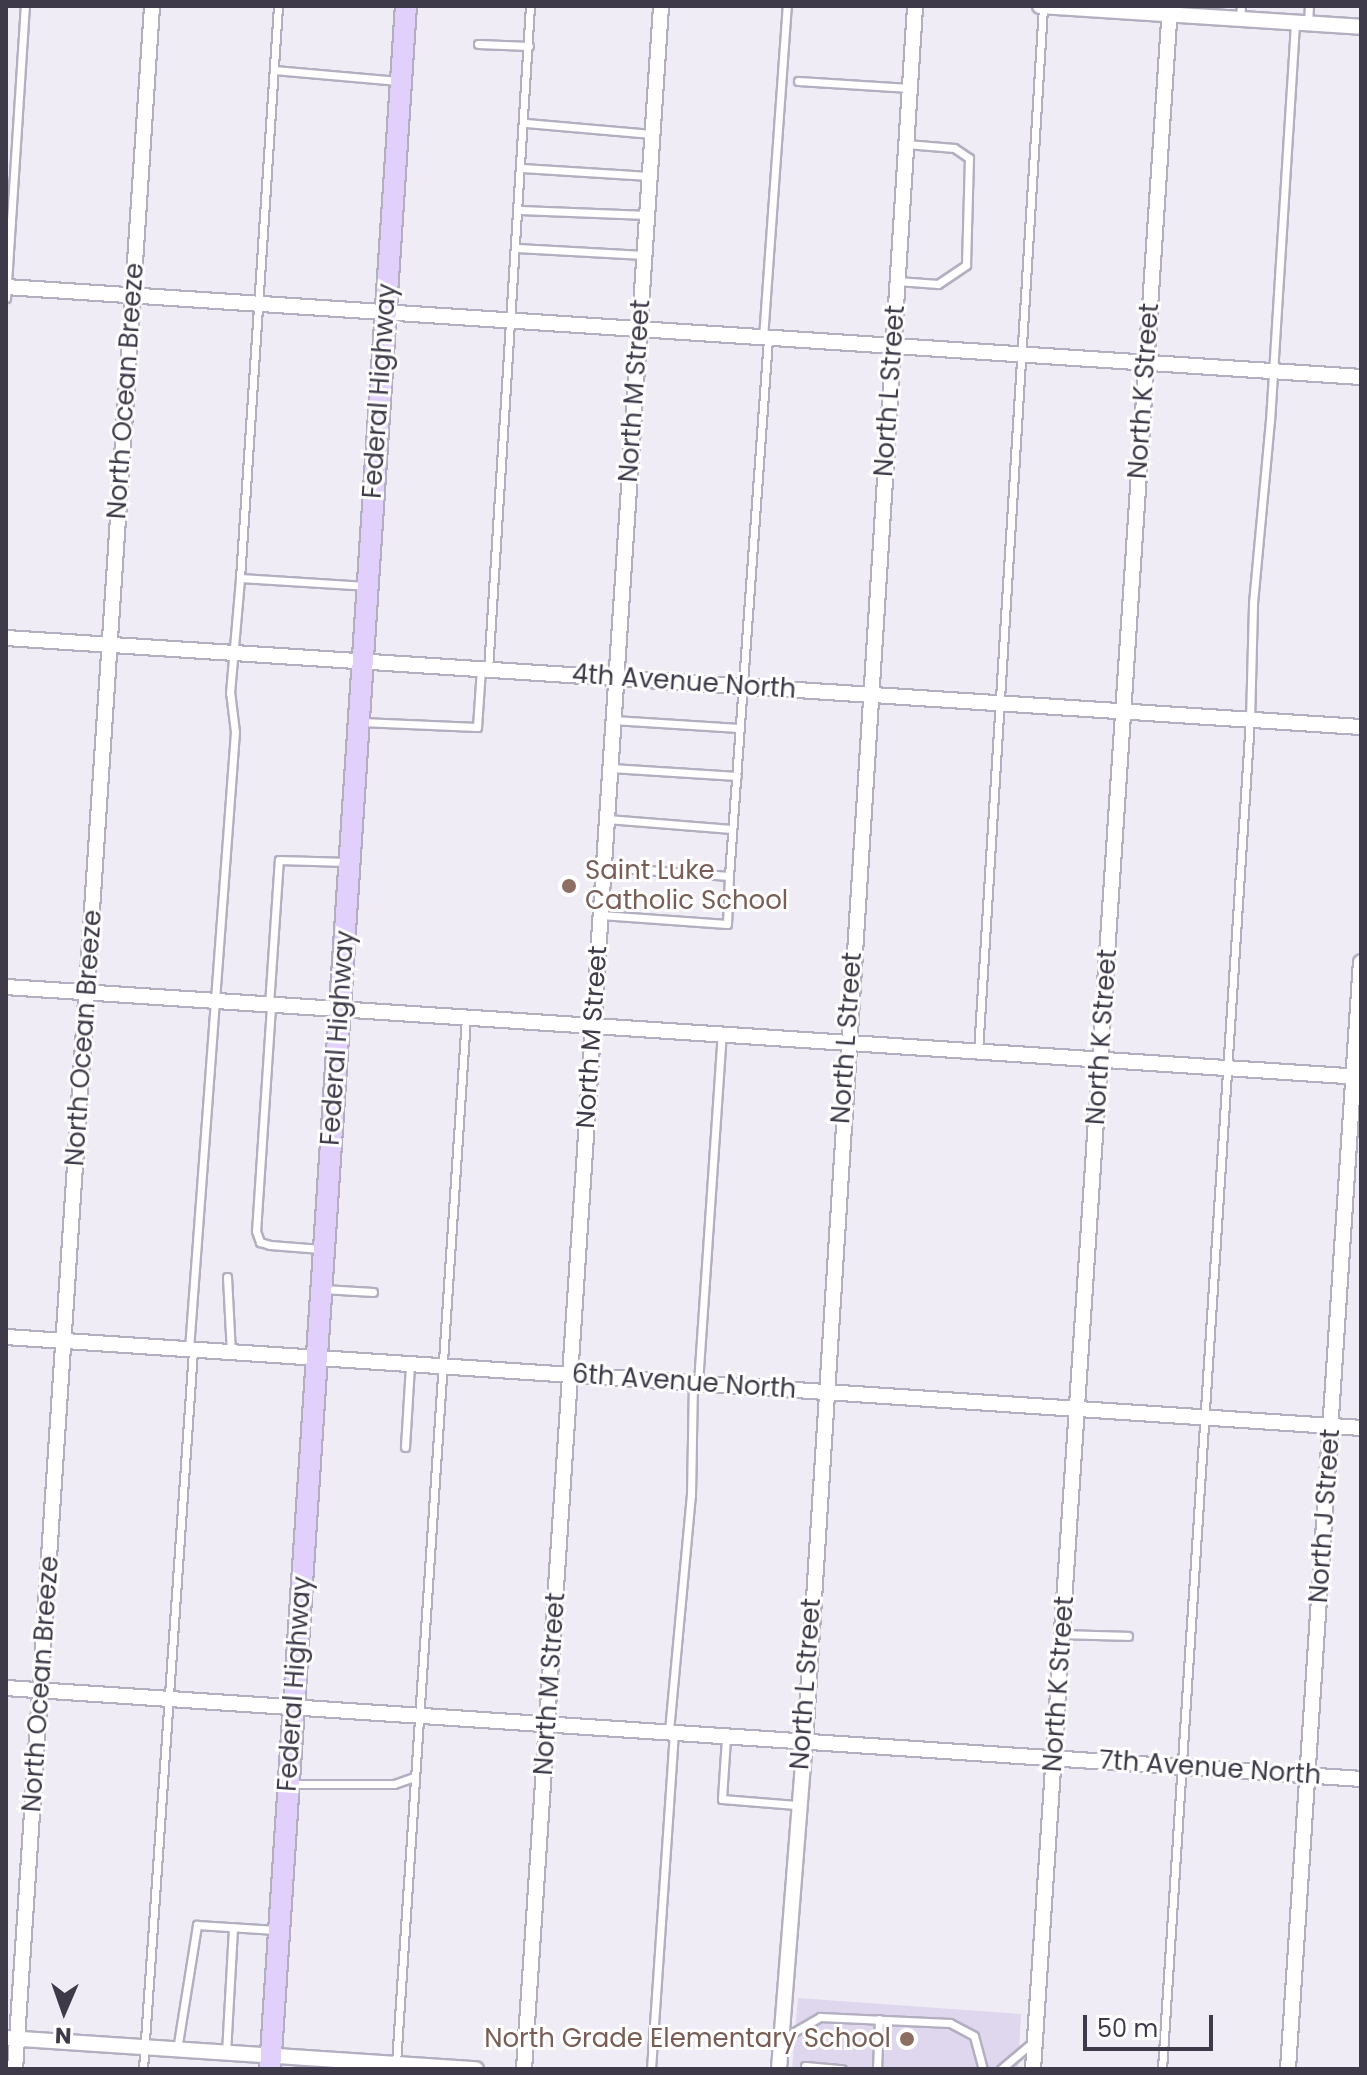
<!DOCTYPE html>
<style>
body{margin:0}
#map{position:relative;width:1367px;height:2075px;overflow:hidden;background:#efecf5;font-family:Poppins,sans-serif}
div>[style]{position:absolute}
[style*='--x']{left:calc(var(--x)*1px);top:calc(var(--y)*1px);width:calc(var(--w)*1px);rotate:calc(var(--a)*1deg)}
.education>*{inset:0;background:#dfd7ed}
.roads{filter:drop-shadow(2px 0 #b4afc0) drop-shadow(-2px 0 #b4afc0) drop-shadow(0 2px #b4afc0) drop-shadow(0 -2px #b4afc0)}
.lane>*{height:7px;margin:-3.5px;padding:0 3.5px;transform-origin:3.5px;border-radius:3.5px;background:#fff}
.street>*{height:14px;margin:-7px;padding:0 7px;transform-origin:7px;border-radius:7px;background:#fff}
.secondary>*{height:20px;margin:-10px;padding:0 10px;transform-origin:10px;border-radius:10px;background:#e1d0fb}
.dots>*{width:22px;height:22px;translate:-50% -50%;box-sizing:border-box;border:4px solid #fff;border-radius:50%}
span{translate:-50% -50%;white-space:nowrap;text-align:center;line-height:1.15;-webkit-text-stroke:6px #fff;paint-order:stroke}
.street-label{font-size:26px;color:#3e3a49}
.education-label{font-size:26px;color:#785e54}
.left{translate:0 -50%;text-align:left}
.right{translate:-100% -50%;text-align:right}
.frame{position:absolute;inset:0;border:8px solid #3e3a49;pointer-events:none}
.north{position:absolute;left:24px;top:1971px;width:80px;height:80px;-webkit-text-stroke:6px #fff;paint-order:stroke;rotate:182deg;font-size:22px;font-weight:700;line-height:32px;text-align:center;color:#3e3a49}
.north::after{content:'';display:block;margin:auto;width:28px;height:36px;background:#3e3a49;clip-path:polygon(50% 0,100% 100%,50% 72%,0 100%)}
.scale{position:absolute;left:1083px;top:2015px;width:130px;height:36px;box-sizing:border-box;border:4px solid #3e3a49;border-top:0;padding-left:10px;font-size:24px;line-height:28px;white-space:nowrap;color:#3e3a49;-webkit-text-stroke:6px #fff;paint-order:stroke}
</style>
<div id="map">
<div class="education">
<div style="clip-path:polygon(798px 1998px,1021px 2014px,1018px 2069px,792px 2069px)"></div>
</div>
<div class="roads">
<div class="lane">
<div style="--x:1240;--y:19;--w:13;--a:-86"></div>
<div style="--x:1308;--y:24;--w:18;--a:-87"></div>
<div style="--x:478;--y:44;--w:51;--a:2.2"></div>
<div style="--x:274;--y:70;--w:125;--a:5"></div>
<div style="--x:798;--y:81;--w:112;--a:3.6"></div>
<div style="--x:526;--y:123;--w:126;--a:5"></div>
<div style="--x:522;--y:168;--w:127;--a:3.6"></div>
<div style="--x:520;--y:210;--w:127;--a:2.3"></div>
<div style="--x:517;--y:248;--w:127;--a:3.2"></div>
<div style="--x:897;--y:281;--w:41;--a:4.2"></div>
<div style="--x:938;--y:284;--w:34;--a:-34"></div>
<div style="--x:966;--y:265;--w:107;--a:-88.4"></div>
<div style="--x:969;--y:158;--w:18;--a:-146"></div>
<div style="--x:954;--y:148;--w:48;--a:-175.2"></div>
<div style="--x:6;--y:298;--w:293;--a:-86.3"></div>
<div style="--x:763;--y:338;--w:333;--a:-85.9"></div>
<div style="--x:240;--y:578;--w:573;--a:-86.2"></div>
<div style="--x:488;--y:670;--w:665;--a:-86.38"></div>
<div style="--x:613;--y:720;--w:126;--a:3.6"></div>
<div style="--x:361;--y:722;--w:116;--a:2.5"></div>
<div style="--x:477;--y:727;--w:58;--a:-86.1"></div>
<div style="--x:611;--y:768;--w:126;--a:3.6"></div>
<div style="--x:607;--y:819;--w:125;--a:4.6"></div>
<div style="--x:729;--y:876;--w:539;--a:-85.85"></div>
<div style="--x:601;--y:915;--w:126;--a:4.1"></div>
<div style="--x:727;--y:924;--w:48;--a:-87.6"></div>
<div style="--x:729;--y:876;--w:125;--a:-175.9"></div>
<div style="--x:269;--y:1005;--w:145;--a:-86.1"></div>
<div style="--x:279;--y:860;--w:69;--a:1.7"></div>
<div style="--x:271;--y:1006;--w:225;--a:93.8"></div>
<div style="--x:256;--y:1231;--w:12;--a:70"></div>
<div style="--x:260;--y:1242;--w:10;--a:17"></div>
<div style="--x:270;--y:1245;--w:51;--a:4.5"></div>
<div style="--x:978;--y:1052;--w:1048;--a:-86.44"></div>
<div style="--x:227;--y:1277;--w:76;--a:87"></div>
<div style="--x:323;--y:1289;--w:50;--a:3.4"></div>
<div style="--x:189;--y:1349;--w:619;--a:-85.74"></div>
<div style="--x:235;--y:732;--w:39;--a:-97"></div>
<div style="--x:230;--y:693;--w:115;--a:-85"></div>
<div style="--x:240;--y:578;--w:126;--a:3.6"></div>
<div style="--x:698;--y:1383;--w:349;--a:-86.1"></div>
<div style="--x:405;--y:1447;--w:82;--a:-86.5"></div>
<div style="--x:1062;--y:1634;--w:66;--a:1.7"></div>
<div style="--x:669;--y:1731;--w:237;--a:-84.7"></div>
<div style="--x:691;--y:1495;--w:112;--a:-89"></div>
<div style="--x:726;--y:1738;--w:61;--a:93.8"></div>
<div style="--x:722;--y:1799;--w:74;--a:4.6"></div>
<div style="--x:290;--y:1784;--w:104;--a:0"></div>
<div style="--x:394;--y:1784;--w:21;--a:-19"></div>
<div style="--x:782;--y:2039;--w:44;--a:-30.1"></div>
<div style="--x:820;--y:2017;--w:130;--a:2.6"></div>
<div style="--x:950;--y:2023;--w:27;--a:28"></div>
<div style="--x:974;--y:2036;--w:34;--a:75"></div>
<div style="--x:177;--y:2050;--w:127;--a:-80.9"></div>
<div style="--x:197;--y:1925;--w:79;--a:3.6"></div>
<div style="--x:226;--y:2053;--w:126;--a:-86.8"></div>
<div style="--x:396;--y:2063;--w:1047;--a:-86.17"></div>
<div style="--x:805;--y:2066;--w:37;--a:5"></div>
<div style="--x:143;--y:2069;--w:721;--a:-86.02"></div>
<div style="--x:651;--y:2069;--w:336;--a:-86.1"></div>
<div style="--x:877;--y:2069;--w:50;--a:-87.7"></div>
<div style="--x:1001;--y:2069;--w:42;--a:-40.2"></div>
<div style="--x:1162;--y:2069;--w:1352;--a:-86.27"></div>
<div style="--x:1250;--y:720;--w:117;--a:-88.5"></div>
<div style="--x:1253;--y:603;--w:183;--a:-84.7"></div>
<div style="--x:1270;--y:421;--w:400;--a:-86.4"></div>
</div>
<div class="street">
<div style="--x:1040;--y:6;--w:322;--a:3.7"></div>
<div style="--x:6;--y:287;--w:1358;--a:3.8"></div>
<div style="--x:6;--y:638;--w:1358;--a:3.76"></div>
<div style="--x:6;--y:987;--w:1358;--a:3.8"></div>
<div style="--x:6;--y:1337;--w:1358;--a:3.84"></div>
<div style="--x:6;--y:1688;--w:1358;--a:3.84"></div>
<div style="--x:6;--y:2038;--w:471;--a:3.8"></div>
<div style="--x:15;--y:2069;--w:2068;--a:-86.2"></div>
<div style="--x:524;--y:2069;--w:2068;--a:-86.2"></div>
<div style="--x:779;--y:2069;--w:329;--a:-85.5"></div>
<div style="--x:805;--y:1741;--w:1738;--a:-86.37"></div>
<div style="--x:1033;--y:2069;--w:2068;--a:-86.2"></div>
<div style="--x:1288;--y:2069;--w:1109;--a:-86.23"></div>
</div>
<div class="secondary">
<div style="--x:270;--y:2069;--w:2067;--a:-86.23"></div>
</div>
</div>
<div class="dots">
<div style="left:569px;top:886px;background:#8d6e63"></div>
<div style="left:907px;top:2039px;background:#8d6e63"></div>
</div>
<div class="street-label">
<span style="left:126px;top:391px;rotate:-86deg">North Ocean Breeze</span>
<span style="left:380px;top:391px;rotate:-86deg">Federal Highway</span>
<span style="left:635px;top:391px;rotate:-86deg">North M Street</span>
<span style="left:890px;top:391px;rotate:-86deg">North L Street</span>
<span style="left:1144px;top:391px;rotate:-86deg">North K Street</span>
<span style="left:684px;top:682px;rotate:4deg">4th Avenue North</span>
<span style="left:592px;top:1037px;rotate:-86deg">North M Street</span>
<span style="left:1102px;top:1037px;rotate:-86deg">North K Street</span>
<span style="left:84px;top:1038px;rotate:-86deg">North Ocean Breeze</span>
<span style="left:338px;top:1038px;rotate:-86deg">Federal Highway</span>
<span style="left:847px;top:1038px;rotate:-86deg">North L Street</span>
<span style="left:684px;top:1382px;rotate:4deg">6th Avenue North</span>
<span style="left:1325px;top:1516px;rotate:-86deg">North J Street</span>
<span style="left:41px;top:1684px;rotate:-86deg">North Ocean Breeze</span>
<span style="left:295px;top:1684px;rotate:-86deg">Federal Highway</span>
<span style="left:550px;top:1684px;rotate:-86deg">North M Street</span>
<span style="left:806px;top:1684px;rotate:-86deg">North L Street</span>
<span style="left:1059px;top:1684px;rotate:-86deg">North K Street</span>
<span style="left:1210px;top:1768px;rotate:4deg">7th Avenue North</span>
</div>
<div class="education-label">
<span class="left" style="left:585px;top:886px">Saint Luke<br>Catholic School</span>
<span class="right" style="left:891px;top:2039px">North Grade Elementary School</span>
</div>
<div class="frame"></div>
<div class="north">N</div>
<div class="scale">50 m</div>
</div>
